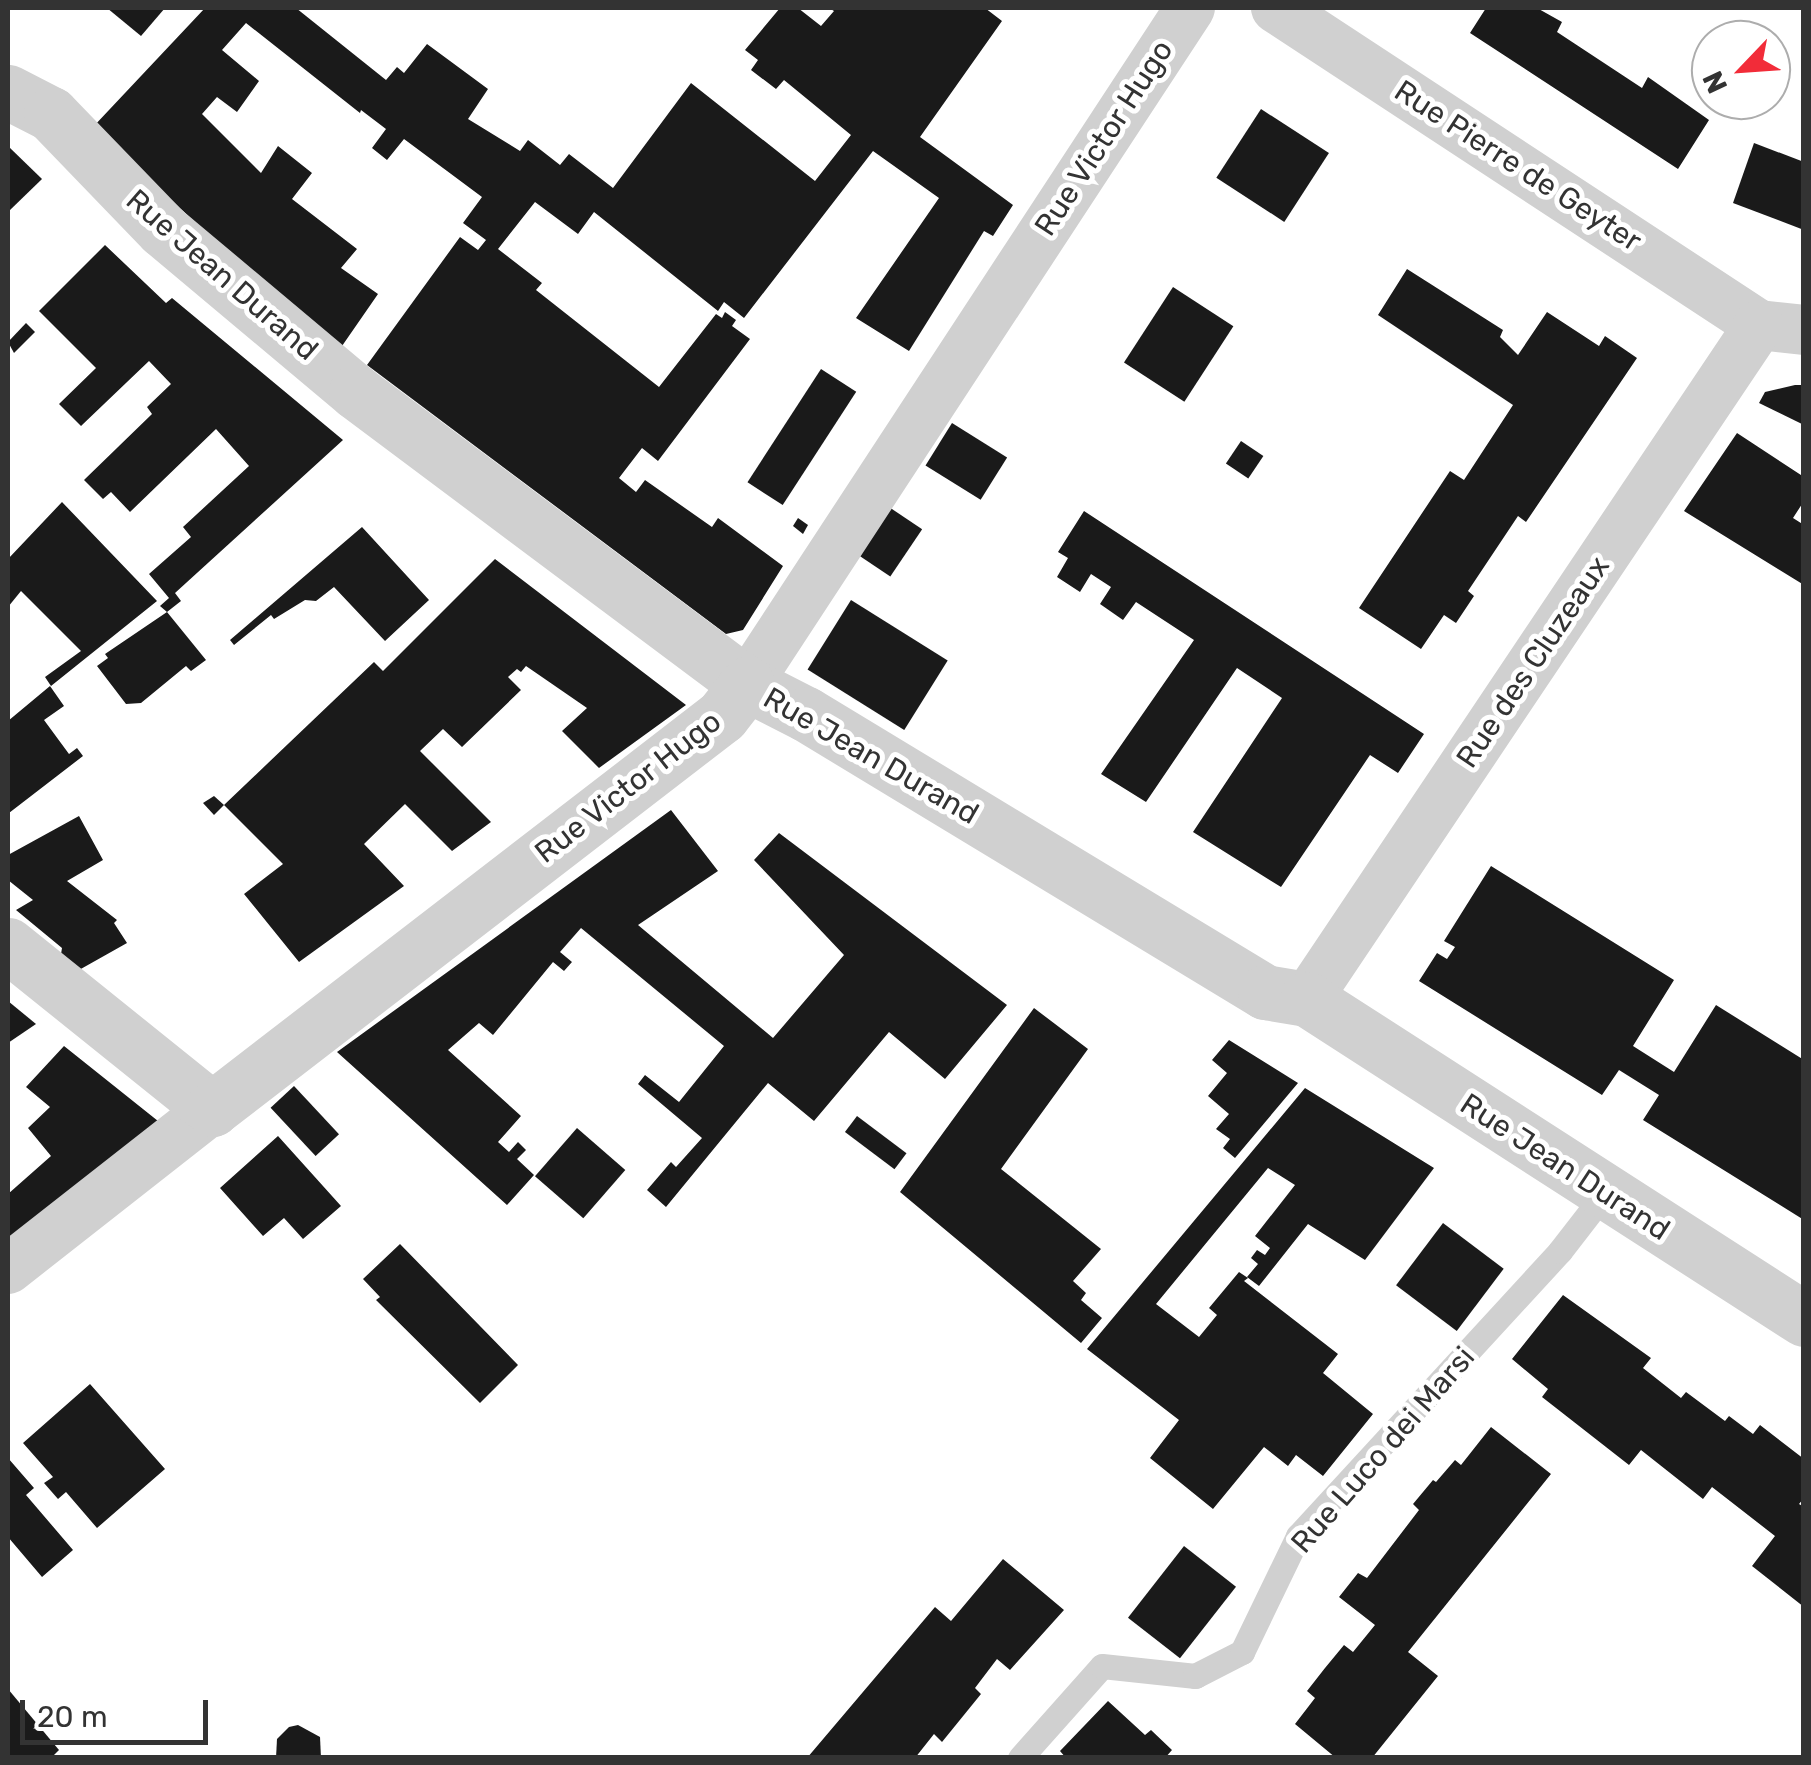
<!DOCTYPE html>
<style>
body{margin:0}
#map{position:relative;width:1811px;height:1765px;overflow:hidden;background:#fff;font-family:Rubik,sans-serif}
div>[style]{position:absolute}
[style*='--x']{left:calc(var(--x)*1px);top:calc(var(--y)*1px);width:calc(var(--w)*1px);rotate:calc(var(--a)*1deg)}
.building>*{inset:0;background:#1a1a1a;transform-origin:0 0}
.service>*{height:25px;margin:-12.5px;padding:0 12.5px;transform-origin:12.5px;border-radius:12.5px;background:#d0d0d0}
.minor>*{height:50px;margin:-25px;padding:0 25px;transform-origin:25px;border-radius:25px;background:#d0d0d0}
.tertiary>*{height:55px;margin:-27.5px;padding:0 27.5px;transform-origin:27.5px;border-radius:27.5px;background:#d0d0d0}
span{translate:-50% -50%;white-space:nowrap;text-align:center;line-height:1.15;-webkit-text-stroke:10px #fff;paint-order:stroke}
.street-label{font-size:30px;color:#333}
.frame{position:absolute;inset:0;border:10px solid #333;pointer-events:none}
.north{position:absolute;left:1691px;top:20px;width:100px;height:100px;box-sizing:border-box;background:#fff;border:2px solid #adadad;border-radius:50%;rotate:245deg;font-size:28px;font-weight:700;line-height:40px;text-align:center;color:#333}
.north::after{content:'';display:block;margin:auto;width:35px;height:45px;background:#f22c39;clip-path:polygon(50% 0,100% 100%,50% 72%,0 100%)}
.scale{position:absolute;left:20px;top:1700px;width:188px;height:45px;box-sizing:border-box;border:5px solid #333;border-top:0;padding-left:12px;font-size:30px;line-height:35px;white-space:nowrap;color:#333;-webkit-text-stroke:8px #fff;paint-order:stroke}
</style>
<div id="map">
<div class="building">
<div style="clip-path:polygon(107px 8px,165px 8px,141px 36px)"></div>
<div style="clip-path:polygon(205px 8px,296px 8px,386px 80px,397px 67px,404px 73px,427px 44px,488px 89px,468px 119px,520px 151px,528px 140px,560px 165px,569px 154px,613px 188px,691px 83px,815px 181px,851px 135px,784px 80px,776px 89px,751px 70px,758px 60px,745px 50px,780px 8px,798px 8px,821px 26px,834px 11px,829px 8px,985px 8px,1002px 21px,920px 137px,1013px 205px,993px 236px,984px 231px,909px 351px,856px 318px,939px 198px,873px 151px,744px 318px,724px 302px,718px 311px,594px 212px,578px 234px,535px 202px,498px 249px,542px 283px,536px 290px,659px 387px,716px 314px,722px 318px,725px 312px,736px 320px,732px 326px,750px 339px,658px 461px,642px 448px,619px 478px,636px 492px,645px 480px,712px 527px,718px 518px,783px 566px,743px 630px,726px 634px,367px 365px,460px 237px,478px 250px,486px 240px,463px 223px,482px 197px,404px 139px,387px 160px,372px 148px,386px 129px,361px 110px,360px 113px,246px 23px,222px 50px,259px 81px,237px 112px,217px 97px,202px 114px,261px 173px,278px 146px,312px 173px,292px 199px,357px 249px,341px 268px,378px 294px,342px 346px,212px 238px,93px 127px)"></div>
<div style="clip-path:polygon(1486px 8px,1537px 8px,1562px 22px,1557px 32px,1642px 88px,1648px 77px,1709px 120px,1678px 169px,1470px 33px)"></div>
<div style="left:1261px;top:109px;width:81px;height:82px;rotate:33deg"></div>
<div style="clip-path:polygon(1754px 143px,1804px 162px,1804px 230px,1733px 203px)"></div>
<div style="clip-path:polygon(8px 146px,42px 179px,8px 212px)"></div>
<div style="clip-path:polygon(105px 245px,166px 303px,172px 298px,343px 440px,175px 593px,181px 601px,167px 612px,160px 606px,169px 598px,149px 574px,191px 537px,183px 527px,249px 466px,216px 429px,130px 512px,111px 492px,103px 499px,84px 480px,152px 414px,147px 407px,171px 384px,149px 361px,81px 426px,59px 404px,96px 368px,39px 311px)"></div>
<div style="clip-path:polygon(1407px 269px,1503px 330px,1500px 337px,1518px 355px,1547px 312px,1599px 346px,1605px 336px,1637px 358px,1526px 522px,1518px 516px,1468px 591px,1474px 596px,1456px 623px,1444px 615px,1421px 649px,1359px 608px,1450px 471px,1464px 480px,1513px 405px,1378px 315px)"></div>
<div style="left:1173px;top:287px;width:72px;height:90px;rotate:33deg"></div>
<div style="clip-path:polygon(26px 323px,35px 332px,14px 353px,8px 342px)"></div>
<div style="left:821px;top:369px;width:42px;height:135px;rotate:33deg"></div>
<div style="clip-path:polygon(1795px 385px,1804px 385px,1804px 425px,1759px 403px,1765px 392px)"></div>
<div style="left:952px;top:423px;width:65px;height:50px;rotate:32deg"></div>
<div style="clip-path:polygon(1737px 433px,1804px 477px,1804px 501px,1793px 518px,1804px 525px,1804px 585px,1684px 511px)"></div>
<div style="left:1241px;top:441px;width:27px;height:27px;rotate:34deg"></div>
<div style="clip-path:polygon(62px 502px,157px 601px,51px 686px,45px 677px,81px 651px,21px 591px,8px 607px,8px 559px)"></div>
<div style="left:889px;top:507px;width:40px;height:57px;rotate:34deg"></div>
<div style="clip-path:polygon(1084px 511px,1424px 734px,1398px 773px,1370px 755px,1281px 887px,1193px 832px,1282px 698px,1237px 668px,1146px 802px,1101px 774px,1194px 640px,1136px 602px,1123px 620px,1100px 604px,1111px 587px,1091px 574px,1080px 592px,1057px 577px,1068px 558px,1058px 552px)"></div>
<div style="clip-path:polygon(798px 518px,808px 525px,803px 534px,793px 526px)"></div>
<div style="clip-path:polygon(362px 527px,429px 600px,385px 641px,334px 587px,316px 601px,305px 600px,274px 619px,271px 615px,234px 645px,230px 640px)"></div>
<div style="clip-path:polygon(495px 559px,686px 705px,599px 768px,562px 731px,587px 708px,526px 666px,521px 672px,517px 669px,508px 677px,521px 690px,462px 747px,443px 729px,420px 751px,491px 822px,452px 851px,405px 804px,364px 844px,404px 886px,299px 962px,244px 894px,283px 864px,224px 805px,374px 662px,383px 671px)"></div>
<div style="left:851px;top:600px;width:114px;height:82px;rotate:32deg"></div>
<div style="clip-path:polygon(167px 612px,206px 660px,191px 671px,186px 666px,141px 703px,126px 704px,97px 666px,108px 658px,105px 654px)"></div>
<div style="clip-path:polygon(50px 686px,64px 706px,44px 720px,69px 754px,77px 748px,83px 756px,9px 813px,8px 721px)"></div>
<div style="clip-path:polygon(214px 796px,224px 805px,214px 815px,203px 803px)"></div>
<div style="clip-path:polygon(671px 810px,718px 871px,638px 925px,773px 1038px,844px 955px,754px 860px,779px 833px,1007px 1005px,945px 1079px,889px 1032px,814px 1121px,768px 1083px,666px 1207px,647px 1190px,671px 1162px,676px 1167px,702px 1138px,638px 1084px,645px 1075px,679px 1102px,724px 1046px,581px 928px,560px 952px,572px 962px,564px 971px,553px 962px,493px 1035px,479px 1023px,448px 1050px,521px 1116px,498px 1142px,509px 1152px,518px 1142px,526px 1150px,517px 1159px,534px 1175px,507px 1205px,337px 1052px)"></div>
<div style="clip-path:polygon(79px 816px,103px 860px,67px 881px,117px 920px,114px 923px,127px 943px,79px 970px,61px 954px,62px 948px,16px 910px,33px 900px,8px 880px,8px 855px)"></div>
<div style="clip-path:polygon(1491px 866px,1674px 980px,1633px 1046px,1674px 1072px,1716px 1005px,1804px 1060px,1804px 1220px,1643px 1120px,1659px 1095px,1619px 1070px,1602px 1095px,1419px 981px,1437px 953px,1447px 959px,1455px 947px,1444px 941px)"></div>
<div style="clip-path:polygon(8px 1001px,36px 1024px,8px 1043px)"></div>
<div style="clip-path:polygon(1034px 1008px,1088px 1049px,1001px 1169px,1101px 1249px,1073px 1281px,1086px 1293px,1081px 1300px,1102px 1318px,1081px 1343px,900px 1192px)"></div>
<div style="clip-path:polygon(1229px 1040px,1298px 1083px,1235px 1158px,1223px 1148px,1230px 1139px,1216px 1129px,1229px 1114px,1208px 1096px,1227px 1073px,1212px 1060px)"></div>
<div style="clip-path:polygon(64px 1046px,163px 1125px,8px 1251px,8px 1194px,51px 1156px,28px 1128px,50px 1107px,26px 1087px)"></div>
<div style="left:294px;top:1086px;width:66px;height:32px;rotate:47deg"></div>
<div style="clip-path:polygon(1305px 1088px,1434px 1168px,1365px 1260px,1308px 1224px,1259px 1286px,1247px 1277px,1258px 1264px,1251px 1258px,1257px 1250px,1265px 1255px,1270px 1248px,1255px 1236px,1295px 1185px,1268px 1168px,1156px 1304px,1199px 1337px,1217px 1315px,1209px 1308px,1239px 1272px,1248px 1278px,1244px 1281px,1338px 1354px,1323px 1373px,1373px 1414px,1323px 1476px,1296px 1455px,1288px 1466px,1264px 1447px,1213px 1509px,1150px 1458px,1179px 1420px,1087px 1349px)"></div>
<div style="left:857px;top:1116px;width:62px;height:20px;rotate:37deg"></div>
<div style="left:577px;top:1128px;width:64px;height:64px;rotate:41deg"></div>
<div style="clip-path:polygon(278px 1136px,341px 1206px,303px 1239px,284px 1218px,263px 1236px,220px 1188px)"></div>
<div style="left:1443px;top:1223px;width:76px;height:78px;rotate:37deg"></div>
<div style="clip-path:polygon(400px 1244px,518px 1365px,480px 1403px,376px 1300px,380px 1297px,363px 1279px)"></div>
<div style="clip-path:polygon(1563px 1295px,1651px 1358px,1643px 1368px,1681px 1398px,1686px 1392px,1725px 1421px,1729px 1416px,1753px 1434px,1760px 1425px,1804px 1459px,1804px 1498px,1799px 1504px,1804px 1507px,1804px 1607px,1752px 1566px,1775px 1536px,1712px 1487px,1703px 1499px,1641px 1450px,1629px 1465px,1542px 1397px,1548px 1389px,1512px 1359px)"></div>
<div style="clip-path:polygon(90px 1384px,165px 1469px,97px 1528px,66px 1492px,58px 1499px,44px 1483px,53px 1477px,23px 1443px)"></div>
<div style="clip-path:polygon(1491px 1427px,1551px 1474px,1408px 1652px,1438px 1676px,1372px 1758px,1336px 1758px,1295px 1724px,1315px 1698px,1307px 1691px,1325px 1668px,1344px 1645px,1353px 1652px,1375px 1625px,1339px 1597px,1358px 1573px,1367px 1578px,1419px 1510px,1413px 1504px,1433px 1480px,1436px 1482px,1455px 1460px,1461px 1465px)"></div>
<div style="clip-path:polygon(8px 1458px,34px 1488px,26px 1495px,73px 1550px,42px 1577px,8px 1537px)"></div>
<div style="left:1184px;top:1546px;width:66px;height:91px;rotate:38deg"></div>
<div style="clip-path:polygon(1003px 1559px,1064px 1610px,1010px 1670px,997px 1659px,975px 1688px,981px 1694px,942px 1742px,934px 1734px,915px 1758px,807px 1758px,935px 1607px,951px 1621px)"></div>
<div style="clip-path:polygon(8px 1689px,59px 1750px,51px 1758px,8px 1758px)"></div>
<div style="clip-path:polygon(1108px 1701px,1145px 1735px,1151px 1730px,1172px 1750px,1165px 1758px,1066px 1758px,1060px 1751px)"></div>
<div style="clip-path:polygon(298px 1725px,320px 1737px,321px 1758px,276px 1758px,277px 1739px,289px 1727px)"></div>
</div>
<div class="service">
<div style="--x:1020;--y:1758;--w:123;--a:-48.3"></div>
<div style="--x:1102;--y:1666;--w:94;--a:6.1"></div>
<div style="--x:1195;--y:1676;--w:53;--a:-27.1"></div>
<div style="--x:1242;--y:1652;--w:129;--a:-64.2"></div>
<div style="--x:1298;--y:1536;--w:387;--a:-47.4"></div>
<div style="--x:1560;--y:1251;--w:72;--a:-52.3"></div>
</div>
<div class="minor">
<div style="--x:1276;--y:8;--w:578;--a:33.28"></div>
<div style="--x:1759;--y:325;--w:45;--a:6.3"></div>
<div style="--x:747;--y:684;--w:808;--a:-56.76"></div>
<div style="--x:1307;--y:999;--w:812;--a:-56.15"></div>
<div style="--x:8;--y:1269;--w:259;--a:-38.1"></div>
</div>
<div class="tertiary">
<div style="--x:8;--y:92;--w:48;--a:27.1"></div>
<div style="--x:51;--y:114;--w:161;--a:46"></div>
<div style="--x:163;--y:230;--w:252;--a:40"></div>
<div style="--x:356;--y:392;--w:488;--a:36.8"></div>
<div style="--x:747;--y:684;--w:66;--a:27"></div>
<div style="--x:806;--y:714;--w:537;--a:31.2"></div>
<div style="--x:1265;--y:992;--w:43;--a:9.5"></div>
<div style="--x:1307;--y:999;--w:591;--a:32.78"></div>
<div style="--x:8;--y:945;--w:262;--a:38.8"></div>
<div style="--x:212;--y:1109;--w:644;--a:-37.62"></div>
<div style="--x:722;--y:716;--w:41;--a:-52"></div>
</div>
<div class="street-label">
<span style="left:1104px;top:138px;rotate:-57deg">Rue Victor Hugo</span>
<span style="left:1518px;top:166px;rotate:33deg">Rue Pierre de Geyter</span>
<span style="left:222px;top:275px;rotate:41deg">Rue Jean Durand</span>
<span style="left:1533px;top:662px;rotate:-56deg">Rue des Cluzeaux</span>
<span style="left:871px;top:756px;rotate:30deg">Rue Jean Durand</span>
<span style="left:628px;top:787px;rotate:-38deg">Rue Victor Hugo</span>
<span style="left:1565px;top:1167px;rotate:33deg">Rue Jean Durand</span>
<span style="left:1383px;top:1450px;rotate:-49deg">Rue Luco dei Marsi</span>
</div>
<div class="frame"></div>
<div class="north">N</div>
<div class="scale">20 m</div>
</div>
